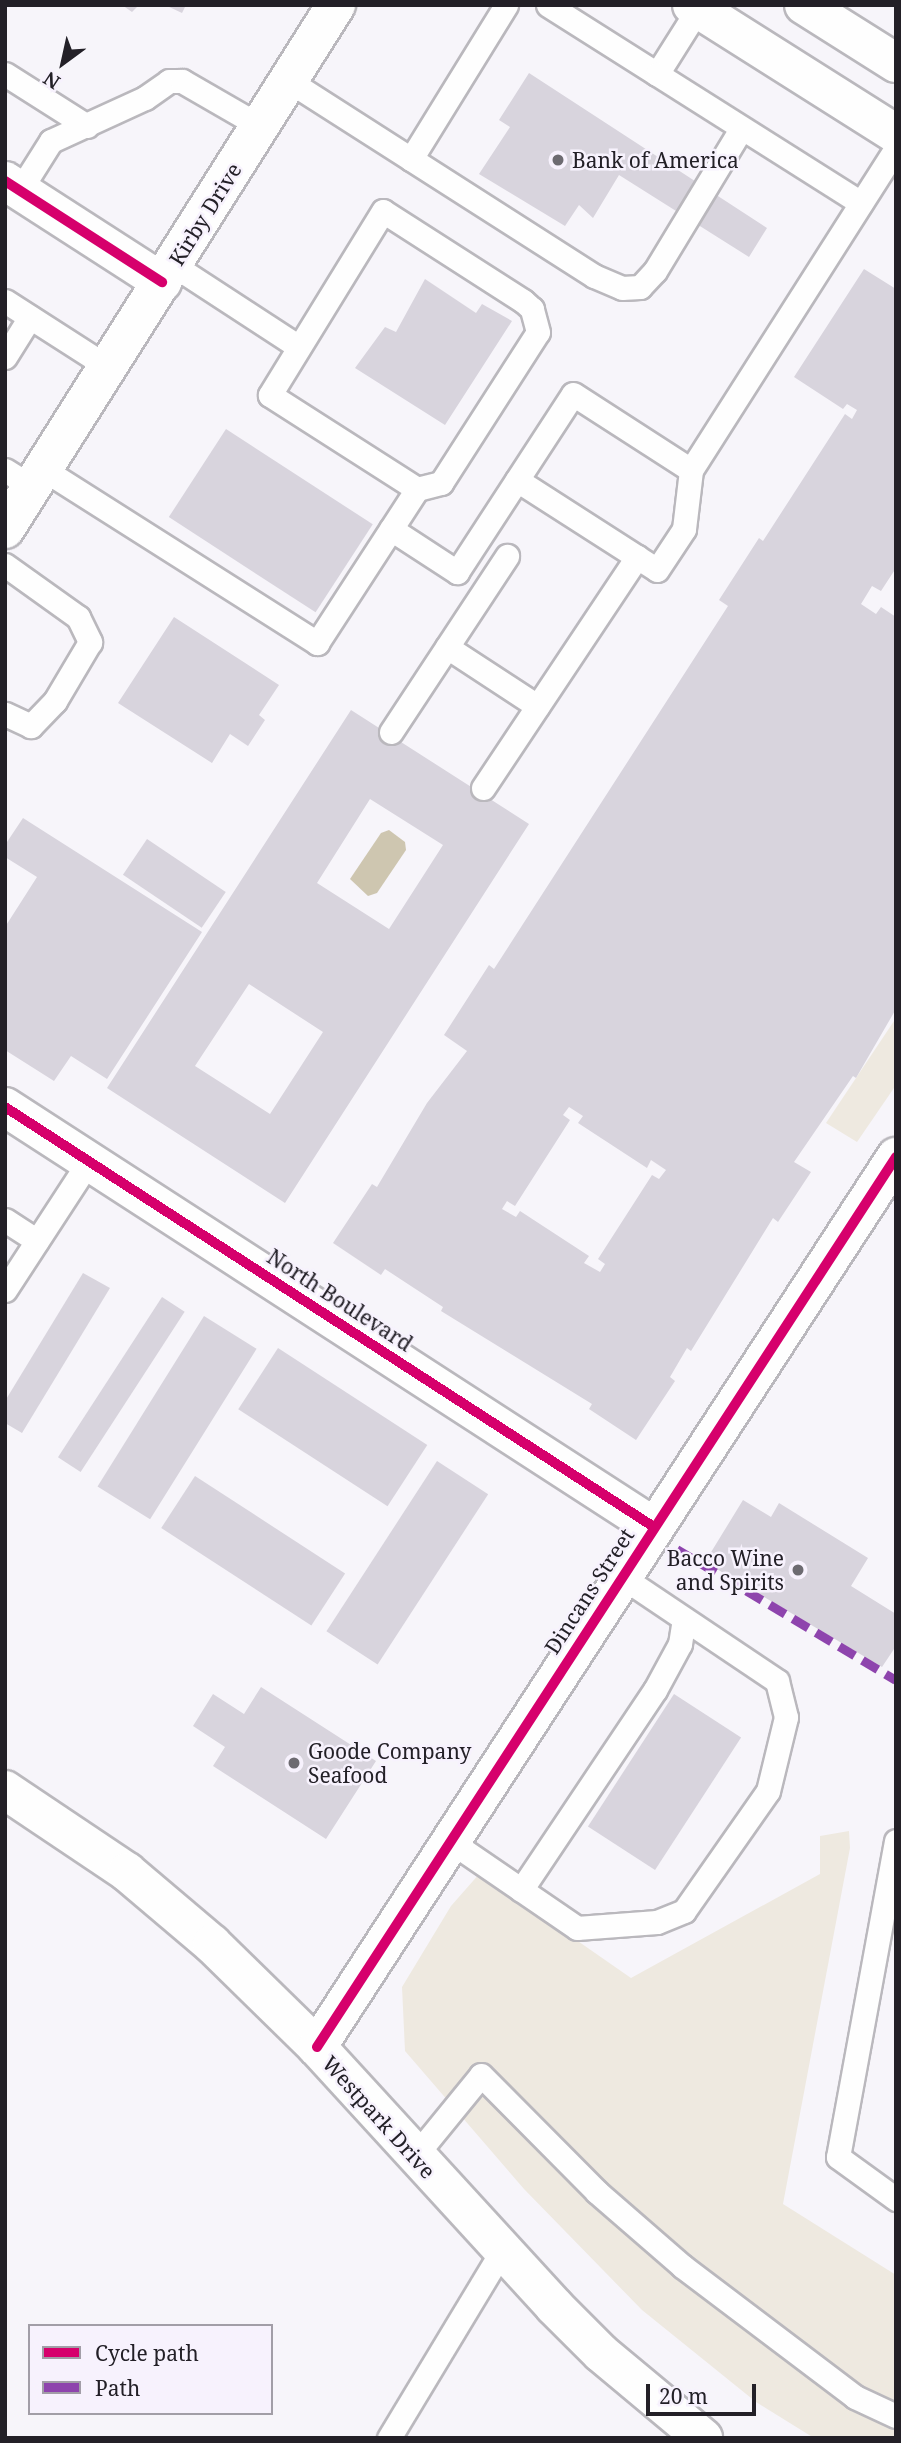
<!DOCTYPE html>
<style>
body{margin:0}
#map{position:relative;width:901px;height:2443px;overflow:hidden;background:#f7f5fa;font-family:"Noto Serif",serif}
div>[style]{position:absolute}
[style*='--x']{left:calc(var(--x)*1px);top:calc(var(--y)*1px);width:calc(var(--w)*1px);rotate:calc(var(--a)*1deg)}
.green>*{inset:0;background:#eee9e0}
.water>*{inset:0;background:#cec6b0}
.building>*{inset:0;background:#d8d4dd;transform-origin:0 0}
.roads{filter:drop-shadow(2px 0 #bab8bd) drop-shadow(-2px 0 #bab8bd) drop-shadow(0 2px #bab8bd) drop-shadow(0 -2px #bab8bd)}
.service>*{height:23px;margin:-11.5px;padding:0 11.5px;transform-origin:11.5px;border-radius:11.5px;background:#fefefe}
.minor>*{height:38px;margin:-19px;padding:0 19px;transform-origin:19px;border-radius:19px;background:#fefefe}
.secondary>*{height:38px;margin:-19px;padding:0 19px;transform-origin:19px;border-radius:19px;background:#fefefe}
.quiet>*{height:9px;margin-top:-4.5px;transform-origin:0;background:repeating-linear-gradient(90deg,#8e44ad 0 18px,transparent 0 27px)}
.cycleway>*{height:10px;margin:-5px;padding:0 5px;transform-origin:5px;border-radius:5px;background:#d6006c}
.dots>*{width:19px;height:19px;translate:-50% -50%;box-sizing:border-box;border:4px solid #f7f2fd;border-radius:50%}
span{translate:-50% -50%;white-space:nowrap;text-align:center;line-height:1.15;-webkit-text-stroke:5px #f7f2fd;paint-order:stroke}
.poi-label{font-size:21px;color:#232027}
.left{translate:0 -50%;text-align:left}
.right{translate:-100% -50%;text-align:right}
.street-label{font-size:21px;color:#232027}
.frame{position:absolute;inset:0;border:7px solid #232027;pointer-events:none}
.legend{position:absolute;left:28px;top:2324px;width:245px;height:91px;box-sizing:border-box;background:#f7f2fd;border:2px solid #a29ea7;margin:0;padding:9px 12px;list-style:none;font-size:21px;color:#232027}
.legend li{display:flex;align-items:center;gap:14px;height:35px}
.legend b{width:35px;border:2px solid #a29ea7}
.north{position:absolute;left:28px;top:28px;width:70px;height:70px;-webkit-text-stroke:5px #f7f2fd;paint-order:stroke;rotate:213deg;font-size:19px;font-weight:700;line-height:28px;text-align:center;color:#232027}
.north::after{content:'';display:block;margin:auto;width:24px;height:32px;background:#232027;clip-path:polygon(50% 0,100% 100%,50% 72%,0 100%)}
.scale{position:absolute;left:646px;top:2384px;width:110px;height:32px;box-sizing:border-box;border:4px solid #232027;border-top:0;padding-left:9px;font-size:21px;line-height:24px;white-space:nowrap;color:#232027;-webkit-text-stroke:5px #f7f2fd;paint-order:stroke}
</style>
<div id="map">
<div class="green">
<div style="clip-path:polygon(896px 1018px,896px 1085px,857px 1142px,826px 1123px)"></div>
<div style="clip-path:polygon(849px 1831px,850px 1848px,783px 2204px,896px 2275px,896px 2438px,814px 2438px,756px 2402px,642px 2310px,524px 2189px,405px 2051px,402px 1987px,451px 1906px,480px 1873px,631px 1978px,820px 1874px,820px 1836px)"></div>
</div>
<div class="water">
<div style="clip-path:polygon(389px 830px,405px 842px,406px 850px,377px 893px,368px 896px,350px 879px,381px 833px)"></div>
</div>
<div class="building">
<div style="clip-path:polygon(122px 5px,139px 5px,132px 12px)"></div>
<div style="clip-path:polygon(165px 5px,186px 5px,182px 13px)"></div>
<div style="clip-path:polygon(529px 73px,767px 228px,749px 257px,619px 175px,593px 218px,579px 205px,565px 226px,479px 174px,510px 127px,499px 120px)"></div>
<div style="clip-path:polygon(evenodd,864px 269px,896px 289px,896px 568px,881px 591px,872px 586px,861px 604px,876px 614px,881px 607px,896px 617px,896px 1009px,856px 1078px,853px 1076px,794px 1162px,811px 1172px,778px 1222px,773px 1218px,691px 1351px,687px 1348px,670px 1377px,675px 1381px,636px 1440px,589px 1409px,592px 1404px,441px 1311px,443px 1307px,385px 1269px,381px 1275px,333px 1243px,372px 1184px,377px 1187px,427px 1103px,467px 1051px,444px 1035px,489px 965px,494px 969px,728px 606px,719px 600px,759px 538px,763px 541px,845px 414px,852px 419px,857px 410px,847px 404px,843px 409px,794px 377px,864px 269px,569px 1107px,583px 1116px,578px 1123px,647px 1168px,651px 1160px,666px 1170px,659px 1179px,652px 1175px,598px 1259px,605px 1264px,600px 1272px,584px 1263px,589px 1256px,520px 1211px,516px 1217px,502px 1209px,507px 1201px,515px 1206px,570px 1120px,563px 1115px,569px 1107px)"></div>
<div style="clip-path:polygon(425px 279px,476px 313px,482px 304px,512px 321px,445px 425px,355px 368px,385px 327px,396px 332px)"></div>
<div style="left:226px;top:429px;width:175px;height:105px;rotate:33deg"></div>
<div style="clip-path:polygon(174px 617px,279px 685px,259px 715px,265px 720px,248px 746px,230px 734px,212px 763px,118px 703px)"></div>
<div style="clip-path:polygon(evenodd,351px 710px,529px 824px,285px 1203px,107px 1088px,351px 710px,370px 799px,443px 845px,389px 929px,317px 883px,370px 799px,351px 710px,249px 984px,323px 1032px,270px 1114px,195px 1066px,249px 984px)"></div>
<div style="clip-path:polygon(23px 818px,202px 932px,107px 1079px,71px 1056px,54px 1081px,5px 1050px,5px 927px,37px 877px,5px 857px,5px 845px)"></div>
<div style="left:147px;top:839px;width:95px;height:43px;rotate:34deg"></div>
<div style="clip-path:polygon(83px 1273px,110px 1288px,22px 1433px,5px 1423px,5px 1401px)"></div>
<div style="left:162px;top:1297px;width:27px;height:191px;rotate:33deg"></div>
<div style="left:204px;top:1316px;width:62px;height:201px;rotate:32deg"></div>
<div style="left:278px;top:1348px;width:178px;height:73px;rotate:33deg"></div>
<div style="left:437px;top:1461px;width:61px;height:203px;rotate:33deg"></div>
<div style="left:195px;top:1476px;width:179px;height:62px;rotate:33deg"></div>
<div style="clip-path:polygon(743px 1500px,771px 1517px,779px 1503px,868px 1558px,851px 1586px,896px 1614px,896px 1646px,882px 1667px,705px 1562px)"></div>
<div style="clip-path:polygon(261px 1687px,376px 1761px,326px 1839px,213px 1766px,225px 1747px,193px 1726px,213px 1694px,244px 1714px)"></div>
<div style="left:674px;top:1694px;width:80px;height:158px;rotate:33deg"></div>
</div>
<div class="roads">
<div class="service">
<div style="--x:548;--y:5;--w:129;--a:32.3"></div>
<div style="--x:657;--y:74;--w:77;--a:-57.8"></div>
<div style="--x:5;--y:74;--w:97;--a:32.4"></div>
<div style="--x:657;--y:74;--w:241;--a:32.3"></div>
<div style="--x:289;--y:81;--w:145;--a:32.6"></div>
<div style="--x:411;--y:159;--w:181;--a:-58.3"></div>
<div style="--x:411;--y:159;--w:217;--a:32.6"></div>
<div style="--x:594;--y:276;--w:30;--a:23"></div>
<div style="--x:622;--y:288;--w:18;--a:-3"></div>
<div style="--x:640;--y:287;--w:22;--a:-47"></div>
<div style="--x:655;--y:271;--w:166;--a:-58.8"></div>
<div style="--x:20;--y:190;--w:58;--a:-57.7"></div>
<div style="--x:51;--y:141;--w:103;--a:-24.6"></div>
<div style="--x:145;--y:98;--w:29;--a:-35"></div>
<div style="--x:169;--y:81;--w:13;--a:0"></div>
<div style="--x:182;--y:81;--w:90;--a:30"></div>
<div style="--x:173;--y:265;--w:150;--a:33.1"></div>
<div style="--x:5;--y:301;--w:122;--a:32.7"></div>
<div style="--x:5;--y:357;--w:47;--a:-58"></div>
<div style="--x:43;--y:469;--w:325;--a:32.4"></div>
<div style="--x:317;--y:643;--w:184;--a:-57"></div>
<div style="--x:417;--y:489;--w:25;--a:-14"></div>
<div style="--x:441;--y:483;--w:179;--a:-57.3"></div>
<div style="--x:538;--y:332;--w:24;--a:-105"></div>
<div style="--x:532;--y:309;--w:12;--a:-138"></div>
<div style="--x:523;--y:301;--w:166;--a:-147.3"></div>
<div style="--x:383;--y:211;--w:216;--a:121.6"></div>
<div style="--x:270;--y:395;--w:174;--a:32.6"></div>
<div style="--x:5;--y:470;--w:32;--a:32"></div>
<div style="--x:517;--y:480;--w:166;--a:32.7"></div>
<div style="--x:657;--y:570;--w:49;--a:-56.6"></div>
<div style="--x:684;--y:529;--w:59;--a:-83.2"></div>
<div style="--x:391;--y:529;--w:79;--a:33.1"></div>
<div style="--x:457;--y:572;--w:212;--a:-56.9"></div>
<div style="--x:573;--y:394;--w:140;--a:32.8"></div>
<div style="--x:691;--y:470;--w:382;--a:-57.5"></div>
<div style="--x:5;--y:565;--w:90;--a:35.5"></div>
<div style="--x:78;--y:617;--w:28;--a:64"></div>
<div style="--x:90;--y:642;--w:69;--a:120.7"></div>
<div style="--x:55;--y:701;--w:35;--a:134"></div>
<div style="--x:31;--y:726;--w:29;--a:-155"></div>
<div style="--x:447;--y:647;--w:108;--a:33.2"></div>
<div style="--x:391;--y:732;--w:211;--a:-56.6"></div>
<div style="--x:483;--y:788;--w:278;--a:-56.3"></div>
<div style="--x:5;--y:1220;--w:38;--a:33"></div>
<div style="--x:5;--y:1290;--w:154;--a:-56.9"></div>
<div style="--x:450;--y:1841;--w:154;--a:34.4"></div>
<div style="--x:577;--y:1928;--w:80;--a:-4.3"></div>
<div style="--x:657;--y:1922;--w:29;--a:-22"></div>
<div style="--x:684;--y:1911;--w:146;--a:-55"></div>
<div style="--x:768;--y:1791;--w:76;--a:-76.3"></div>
<div style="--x:786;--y:1717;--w:37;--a:-104"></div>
<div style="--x:777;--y:1681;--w:188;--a:-146.1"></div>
<div style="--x:896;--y:1841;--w:321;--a:100.4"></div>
<div style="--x:838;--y:2157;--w:72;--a:35.9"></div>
<div style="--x:521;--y:1890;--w:241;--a:-56.2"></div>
<div style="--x:655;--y:1690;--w:52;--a:-61.5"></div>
<div style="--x:680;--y:1644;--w:24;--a:-81"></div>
<div style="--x:415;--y:2156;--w:104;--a:-50.8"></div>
<div style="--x:481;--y:2075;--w:165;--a:45.2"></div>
<div style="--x:597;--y:2192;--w:113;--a:41"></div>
<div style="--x:682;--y:2266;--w:217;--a:37.1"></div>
<div style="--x:855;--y:2397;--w:45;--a:24.9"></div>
<div style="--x:389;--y:2438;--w:217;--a:-58.9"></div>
</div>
<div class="minor">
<div style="--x:5;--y:181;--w:187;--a:32.8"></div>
<div style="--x:5;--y:1107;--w:773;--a:32.91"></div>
<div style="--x:317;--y:2047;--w:1062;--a:-56.95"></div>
</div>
<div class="secondary">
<div style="--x:692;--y:5;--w:241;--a:32.3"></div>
<div style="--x:804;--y:5;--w:109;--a:32.2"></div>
<div style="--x:5;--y:529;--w:620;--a:-57.72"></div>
<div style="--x:5;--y:1790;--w:147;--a:33.9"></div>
<div style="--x:127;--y:1872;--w:111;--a:40.3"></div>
<div style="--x:212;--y:1944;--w:147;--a:44.4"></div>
<div style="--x:317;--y:2047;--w:351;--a:47.5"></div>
<div style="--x:554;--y:2306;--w:66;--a:45"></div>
<div style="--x:601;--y:2353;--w:133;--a:39.8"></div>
</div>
</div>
<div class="quiet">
<div style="--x:677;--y:1549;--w:255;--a:30.9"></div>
</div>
<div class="cycleway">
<div style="--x:5;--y:181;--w:187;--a:32.8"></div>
<div style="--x:5;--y:1107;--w:773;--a:32.91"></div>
<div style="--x:317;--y:2047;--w:1062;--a:-56.95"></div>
</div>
<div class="dots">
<div style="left:558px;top:160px;background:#6d6b71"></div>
<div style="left:798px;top:1570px;background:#6d6b71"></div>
<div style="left:294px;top:1763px;background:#6d6b71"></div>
</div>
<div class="poi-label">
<span class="left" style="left:572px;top:160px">Bank of America</span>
<span class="right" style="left:784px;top:1570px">Bacco Wine<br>and Spirits</span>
<span class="left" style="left:308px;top:1763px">Goode Company<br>Seafood</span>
</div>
<div class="street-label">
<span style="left:205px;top:214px;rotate:-58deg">Kirby Drive</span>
<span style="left:340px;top:1300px;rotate:33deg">North Boulevard</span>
<span style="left:589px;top:1591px;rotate:-57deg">Dincans Street</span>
<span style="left:379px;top:2117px;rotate:48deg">Westpark Drive</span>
</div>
<div class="frame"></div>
<ul class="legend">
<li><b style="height:9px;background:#d6006c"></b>Cycle path</li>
<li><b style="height:9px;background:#8e44ad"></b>Path</li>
</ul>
<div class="north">N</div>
<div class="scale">20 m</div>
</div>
